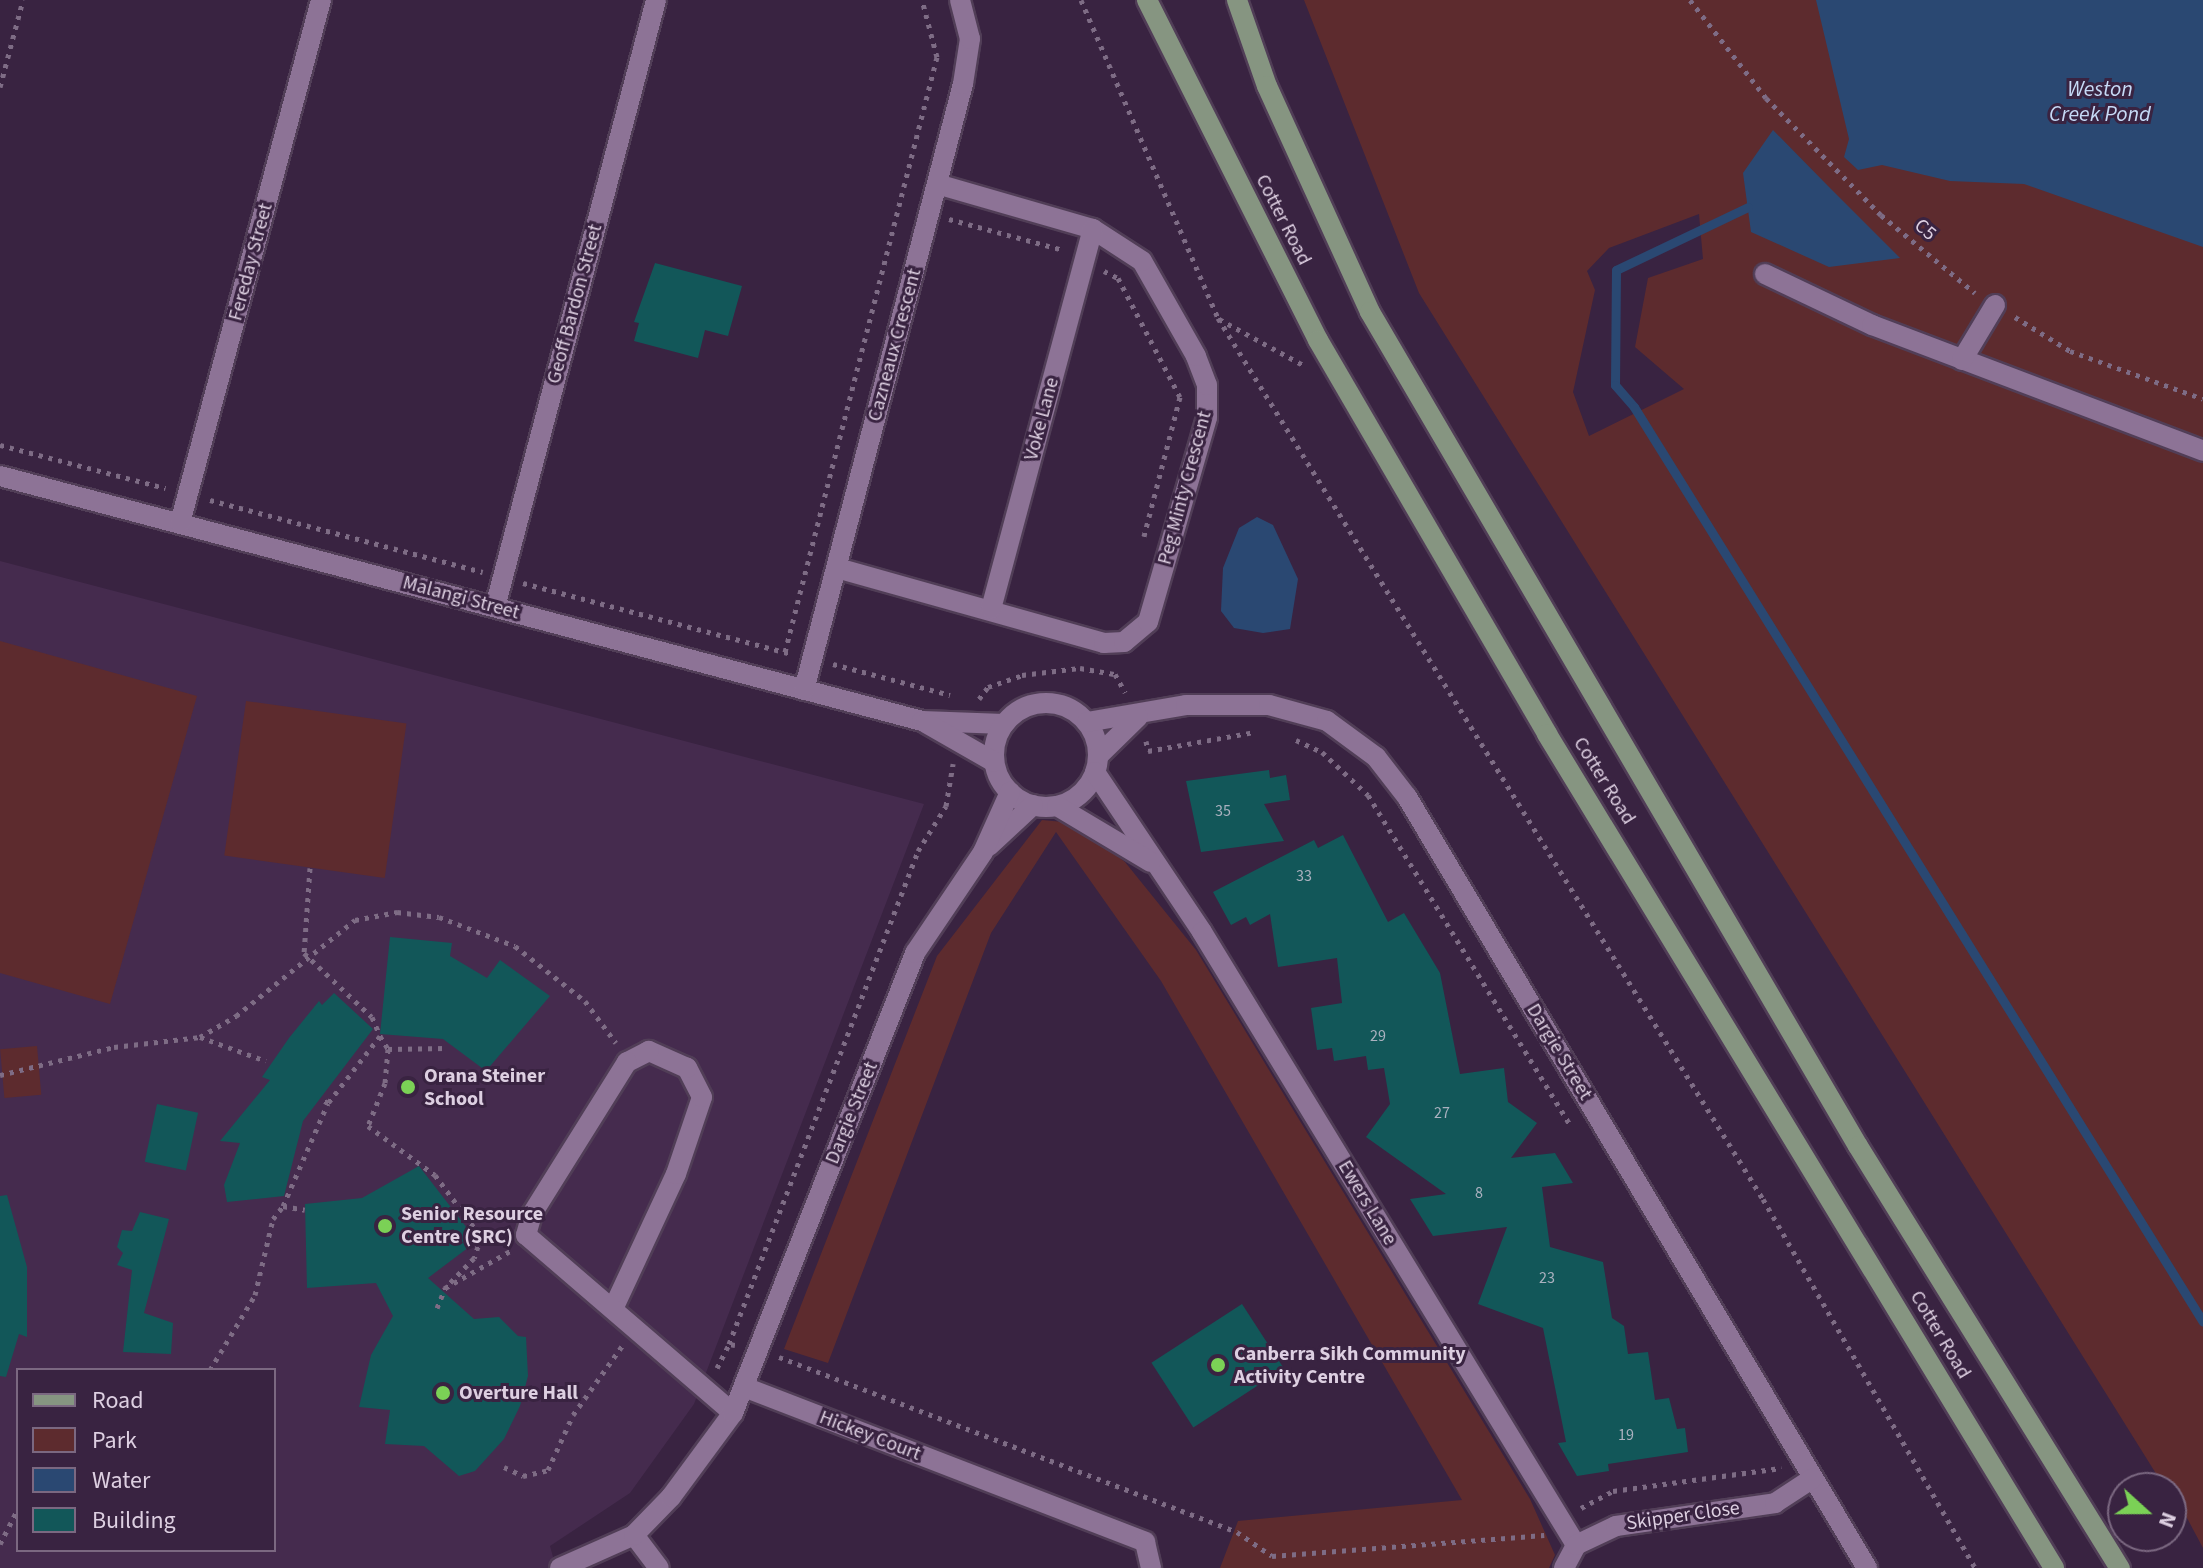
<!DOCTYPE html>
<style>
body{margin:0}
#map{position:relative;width:2203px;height:1568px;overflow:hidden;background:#392341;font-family:"Source Sans 3",sans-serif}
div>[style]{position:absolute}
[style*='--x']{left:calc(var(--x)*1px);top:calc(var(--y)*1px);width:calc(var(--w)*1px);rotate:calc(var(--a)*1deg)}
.built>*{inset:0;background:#452b4e}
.green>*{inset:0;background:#5d2b2e;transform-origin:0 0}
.water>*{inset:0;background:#2a4872}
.stream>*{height:9px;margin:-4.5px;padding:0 4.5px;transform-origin:4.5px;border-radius:4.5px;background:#2a4872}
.building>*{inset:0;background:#125759;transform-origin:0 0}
.path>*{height:5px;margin-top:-2.5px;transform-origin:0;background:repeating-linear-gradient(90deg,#7e6c85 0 4px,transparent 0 10px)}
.roads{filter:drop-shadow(2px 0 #513e57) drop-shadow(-2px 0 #513e57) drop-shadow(0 2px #513e57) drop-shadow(0 -2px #513e57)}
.minor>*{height:20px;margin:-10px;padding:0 10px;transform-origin:10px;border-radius:10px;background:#8d7396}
.minor>.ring{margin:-10px;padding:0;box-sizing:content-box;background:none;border:20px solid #8d7396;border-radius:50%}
.major>*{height:20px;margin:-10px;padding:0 10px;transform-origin:10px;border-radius:10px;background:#869581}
.dots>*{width:22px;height:22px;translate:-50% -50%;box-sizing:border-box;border:4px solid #392341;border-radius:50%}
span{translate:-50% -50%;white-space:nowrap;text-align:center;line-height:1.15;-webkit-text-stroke:6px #392341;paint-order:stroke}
.number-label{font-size:16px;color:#aab1bf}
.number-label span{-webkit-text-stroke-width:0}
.street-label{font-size:20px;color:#ddcfe1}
.poi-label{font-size:20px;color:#ddcfe1;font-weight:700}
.left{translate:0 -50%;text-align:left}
.water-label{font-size:22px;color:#c6daf6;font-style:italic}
.legend{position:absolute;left:16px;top:1368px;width:260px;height:184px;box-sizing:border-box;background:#392341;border:2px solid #7b6881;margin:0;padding:10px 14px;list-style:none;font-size:24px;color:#ddcfe1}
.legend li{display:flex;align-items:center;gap:16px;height:40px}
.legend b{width:40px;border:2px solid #7b6881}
.north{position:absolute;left:2107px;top:1472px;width:80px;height:80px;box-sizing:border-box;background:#392341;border:2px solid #7b6881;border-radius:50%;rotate:111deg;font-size:22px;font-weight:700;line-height:32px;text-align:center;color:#ddcfe1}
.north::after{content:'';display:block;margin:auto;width:28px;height:36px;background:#7bd156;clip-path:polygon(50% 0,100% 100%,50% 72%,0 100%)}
</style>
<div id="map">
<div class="built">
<div style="clip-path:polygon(evenodd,0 561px,924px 804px,694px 1404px,630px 1493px,550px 1546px,556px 1568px,0 1568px,0 561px,18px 1370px,274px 1370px,274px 1550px,18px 1550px,18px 1370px)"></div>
</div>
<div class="green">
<div style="clip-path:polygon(evenodd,1304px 0,2203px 0,2203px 1548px,2171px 1488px,2165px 1488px,1419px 293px,1304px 0,1699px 214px,1703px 259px,1648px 278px,1635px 347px,1684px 389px,1589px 436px,1573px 392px,1595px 290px,1587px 271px,1609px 248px,1699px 214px)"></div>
<div style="clip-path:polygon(0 641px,197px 696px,110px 1004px,0 973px)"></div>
<div style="left:246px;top:701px;width:162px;height:156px;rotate:8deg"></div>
<div style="clip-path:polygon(1042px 820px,1074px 823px,1125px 862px,1196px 950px,1530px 1499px,1555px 1555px,1549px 1568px,1220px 1568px,1238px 1521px,1462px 1500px,1161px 981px,1056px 832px,991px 933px,828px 1363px,784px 1349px,937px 956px)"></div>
<div style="left:37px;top:1046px;width:49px;height:37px;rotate:85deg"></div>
</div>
<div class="water">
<div style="clip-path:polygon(1816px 0,2203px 0,2203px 247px,2024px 184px,1950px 181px,1882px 165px,1858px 170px,1844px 157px,1849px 139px)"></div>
<div style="clip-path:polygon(1773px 130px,1828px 186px,1900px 258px,1829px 267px,1751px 232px,1743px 173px)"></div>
<div style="clip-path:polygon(1257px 517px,1273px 525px,1298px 579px,1290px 629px,1263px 633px,1234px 628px,1221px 611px,1223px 568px,1239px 528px)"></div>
</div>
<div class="stream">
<div style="--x:1748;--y:207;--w:146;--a:154.5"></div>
<div style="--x:1616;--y:270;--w:115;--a:90.5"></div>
<div style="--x:1615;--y:385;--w:29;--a:49"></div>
<div style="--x:1634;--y:407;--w:1077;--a:58.12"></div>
</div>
<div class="building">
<div style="clip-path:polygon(655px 263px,742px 286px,728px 336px,705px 330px,698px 358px,634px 341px,639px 323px,634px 322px)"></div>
<div style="clip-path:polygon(1269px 770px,1270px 778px,1286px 775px,1290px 800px,1264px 804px,1284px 841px,1201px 852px,1186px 781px)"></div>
<div style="clip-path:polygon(1343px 835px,1388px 922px,1404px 913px,1440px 973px,1460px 1074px,1504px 1068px,1508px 1102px,1537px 1123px,1511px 1158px,1555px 1153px,1573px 1183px,1542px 1187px,1550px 1247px,1603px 1262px,1612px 1318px,1624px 1326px,1628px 1354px,1648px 1352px,1655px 1400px,1669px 1398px,1677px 1429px,1685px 1428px,1688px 1452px,1608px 1464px,1609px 1471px,1577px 1476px,1558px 1443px,1566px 1442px,1543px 1328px,1478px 1304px,1507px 1227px,1433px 1236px,1410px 1199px,1446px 1194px,1366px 1137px,1390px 1104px,1384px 1068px,1368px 1070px,1366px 1056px,1334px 1061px,1332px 1048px,1317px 1050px,1311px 1008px,1342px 1003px,1337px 958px,1278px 967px,1270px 914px,1250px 925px,1246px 917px,1231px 925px,1213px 892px,1314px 840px,1318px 848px)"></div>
<div style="clip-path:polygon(390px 937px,452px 943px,450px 956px,487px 978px,500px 960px,550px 996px,486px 1071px,443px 1039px,380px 1034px)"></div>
<div style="clip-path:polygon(334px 993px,373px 1029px,303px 1121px,284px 1196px,227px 1202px,224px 1185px,240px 1143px,220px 1141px,270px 1080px,262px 1077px,289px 1038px,319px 1001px,322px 1005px)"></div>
<div style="left:157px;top:1104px;width:42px;height:59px;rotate:12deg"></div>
<div style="clip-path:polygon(419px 1166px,477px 1241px,428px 1278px,474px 1319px,499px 1317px,518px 1336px,526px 1337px,528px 1376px,520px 1406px,504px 1439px,475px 1471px,459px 1476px,424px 1446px,385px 1444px,390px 1410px,359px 1407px,371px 1355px,393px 1316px,376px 1283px,307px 1288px,305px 1204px,362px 1198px)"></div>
<div style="clip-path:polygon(7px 1195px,27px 1267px,27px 1337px,19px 1334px,6px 1377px,0 1376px,0 1196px)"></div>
<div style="clip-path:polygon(140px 1212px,169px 1219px,144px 1313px,173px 1323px,171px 1354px,123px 1352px,132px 1270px,117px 1265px,123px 1253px,117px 1247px,122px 1230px,132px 1231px)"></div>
<div style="left:1242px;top:1304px;width:77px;height:108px;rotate:57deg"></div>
</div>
<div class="path">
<div style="--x:1081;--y:0;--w:346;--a:66.7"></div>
<div style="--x:1218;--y:318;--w:1036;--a:58.26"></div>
<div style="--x:1763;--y:1199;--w:426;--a:60.1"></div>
<div style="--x:1690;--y:0;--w:124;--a:52.2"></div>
<div style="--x:1766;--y:98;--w:164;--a:45.5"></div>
<div style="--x:1881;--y:215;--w:122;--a:39.7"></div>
<div style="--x:0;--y:87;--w:90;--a:-75.2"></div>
<div style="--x:949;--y:219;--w:118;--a:15.2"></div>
<div style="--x:1104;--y:271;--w:16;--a:27"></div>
<div style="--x:1118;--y:278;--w:134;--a:62.5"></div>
<div style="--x:1180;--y:397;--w:144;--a:104.5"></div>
<div style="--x:2015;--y:317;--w:65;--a:31.7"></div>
<div style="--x:2070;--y:351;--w:141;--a:19.8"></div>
<div style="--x:1219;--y:319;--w:98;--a:28.7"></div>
<div style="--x:0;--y:445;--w:171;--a:14.6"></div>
<div style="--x:210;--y:500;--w:282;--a:14.8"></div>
<div style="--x:523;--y:583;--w:278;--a:14.8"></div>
<div style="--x:785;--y:652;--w:614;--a:-75.67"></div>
<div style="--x:937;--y:57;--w:59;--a:-104.7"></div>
<div style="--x:833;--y:664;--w:121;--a:14.8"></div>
<div style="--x:979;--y:699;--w:15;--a:-53"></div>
<div style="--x:988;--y:687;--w:36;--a:-19"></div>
<div style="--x:1022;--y:675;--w:58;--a:-6.9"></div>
<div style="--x:1080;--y:668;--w:36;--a:10"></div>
<div style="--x:1115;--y:674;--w:21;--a:61"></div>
<div style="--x:1296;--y:740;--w:29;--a:25"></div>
<div style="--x:1322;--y:752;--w:63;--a:43.1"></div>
<div style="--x:1368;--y:795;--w:386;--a:58.5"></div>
<div style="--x:1146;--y:741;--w:10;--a:79"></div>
<div style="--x:1148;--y:751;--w:109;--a:-10.1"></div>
<div style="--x:310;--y:868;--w:85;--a:94"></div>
<div style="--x:304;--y:953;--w:93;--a:43.3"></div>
<div style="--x:372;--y:1017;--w:21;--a:67"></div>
<div style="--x:380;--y:1036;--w:85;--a:127.8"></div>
<div style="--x:380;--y:1036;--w:15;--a:58"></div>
<div style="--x:388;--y:1049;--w:59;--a:-1"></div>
<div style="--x:200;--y:1037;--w:42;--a:-30.3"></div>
<div style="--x:236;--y:1016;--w:153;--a:-38.9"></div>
<div style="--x:355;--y:920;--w:43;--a:-10.8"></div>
<div style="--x:397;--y:912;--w:42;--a:6.8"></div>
<div style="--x:439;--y:917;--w:81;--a:20.9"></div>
<div style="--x:515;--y:946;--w:89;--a:38.2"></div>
<div style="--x:585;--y:1001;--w:52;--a:53.6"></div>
<div style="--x:388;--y:1049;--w:34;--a:95"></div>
<div style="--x:385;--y:1083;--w:46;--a:111.6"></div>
<div style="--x:368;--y:1126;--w:83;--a:36.2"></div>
<div style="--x:435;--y:1175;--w:77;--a:53.4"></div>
<div style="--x:481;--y:1237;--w:22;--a:108"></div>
<div style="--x:474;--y:1258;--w:42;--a:134"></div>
<div style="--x:0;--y:1075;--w:117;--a:-13.8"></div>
<div style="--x:114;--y:1047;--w:87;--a:-6.6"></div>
<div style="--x:200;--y:1037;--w:70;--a:20"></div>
<div style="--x:283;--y:1206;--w:112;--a:-66.4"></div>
<div style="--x:328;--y:1103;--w:9;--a:-148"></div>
<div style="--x:437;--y:1308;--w:22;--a:-68"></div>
<div style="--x:445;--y:1288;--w:77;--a:-29.6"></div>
<div style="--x:735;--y:1345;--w:6;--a:-171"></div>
<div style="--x:729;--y:1344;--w:528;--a:-69.02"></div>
<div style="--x:918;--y:851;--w:53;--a:-58.1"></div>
<div style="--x:946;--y:806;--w:43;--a:-80.5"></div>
<div style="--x:779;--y:1357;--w:490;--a:20.9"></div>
<div style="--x:1237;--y:1532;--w:42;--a:34.4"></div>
<div style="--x:1272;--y:1556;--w:273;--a:-4.4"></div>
<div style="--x:717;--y:1368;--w:27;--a:-63"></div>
<div style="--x:210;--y:1370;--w:87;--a:-59"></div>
<div style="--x:255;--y:1295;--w:78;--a:-76.7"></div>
<div style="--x:273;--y:1219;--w:16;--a:-52"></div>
<div style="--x:283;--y:1206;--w:22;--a:10"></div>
<div style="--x:504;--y:1467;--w:21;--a:25"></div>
<div style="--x:523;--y:1476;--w:26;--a:-13"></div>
<div style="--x:548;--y:1470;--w:60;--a:-65.6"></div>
<div style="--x:573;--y:1415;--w:85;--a:-54.6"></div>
<div style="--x:1581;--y:1508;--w:36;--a:-28"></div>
<div style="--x:1613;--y:1491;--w:170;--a:-7.8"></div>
<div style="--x:0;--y:1544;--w:39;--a:-63"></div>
</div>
<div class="roads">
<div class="minor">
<div style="--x:1765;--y:274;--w:119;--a:25.5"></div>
<div style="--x:1872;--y:325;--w:354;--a:20.8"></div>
<div style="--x:1962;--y:360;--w:64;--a:-59"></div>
<div style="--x:0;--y:476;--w:954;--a:14.88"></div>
<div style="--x:922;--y:721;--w:82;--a:2.1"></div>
<div style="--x:180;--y:523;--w:542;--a:-74.91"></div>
<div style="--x:837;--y:568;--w:277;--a:15.7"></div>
<div style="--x:1104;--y:643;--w:20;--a:-3"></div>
<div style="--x:1124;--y:642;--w:31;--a:-40"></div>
<div style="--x:1148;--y:622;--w:213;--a:-73.9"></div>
<div style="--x:1207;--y:417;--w:32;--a:-90"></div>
<div style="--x:1207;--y:385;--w:31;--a:-111"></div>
<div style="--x:1196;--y:356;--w:109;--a:-119.6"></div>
<div style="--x:1142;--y:261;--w:59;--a:-146.9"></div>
<div style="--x:1093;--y:229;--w:162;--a:-163.9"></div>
<div style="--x:495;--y:607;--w:628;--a:-75.14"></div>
<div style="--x:991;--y:609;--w:393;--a:-75"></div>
<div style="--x:804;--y:690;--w:627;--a:-75.3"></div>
<div style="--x:963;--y:84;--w:46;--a:-81.2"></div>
<div style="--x:970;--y:39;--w:40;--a:-104.4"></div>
<div class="ring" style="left:994px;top:703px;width:84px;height:84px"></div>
<div style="--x:1087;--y:722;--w:100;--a:-9.7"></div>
<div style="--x:1186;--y:705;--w:83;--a:0"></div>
<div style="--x:1269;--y:705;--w:60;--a:15.4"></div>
<div style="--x:1327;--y:721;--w:61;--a:36.3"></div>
<div style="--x:1376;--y:757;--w:51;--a:52.2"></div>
<div style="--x:1407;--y:797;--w:898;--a:59.18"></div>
<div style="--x:926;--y:723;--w:78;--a:29.8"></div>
<div style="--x:1098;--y:756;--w:56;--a:-44.3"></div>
<div style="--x:1095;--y:772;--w:192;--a:56.2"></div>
<div style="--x:1202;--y:932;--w:718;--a:58.61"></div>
<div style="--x:1057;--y:806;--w:109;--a:30.8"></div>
<div style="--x:989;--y:846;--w:60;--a:-43"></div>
<div style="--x:613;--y:1309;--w:149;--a:-65"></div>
<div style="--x:676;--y:1174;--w:81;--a:-71.3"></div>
<div style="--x:702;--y:1097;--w:33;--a:-117"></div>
<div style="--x:687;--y:1068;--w:42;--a:-155.9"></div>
<div style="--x:649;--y:1051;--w:25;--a:153"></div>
<div style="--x:627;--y:1062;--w:179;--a:122"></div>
<div style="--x:532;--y:1214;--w:22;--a:106"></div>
<div style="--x:526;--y:1235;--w:273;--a:40.7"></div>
<div style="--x:744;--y:1387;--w:430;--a:21.1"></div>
<div style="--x:1145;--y:1542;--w:27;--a:77"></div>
<div style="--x:634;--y:1535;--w:41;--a:52.9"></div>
<div style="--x:560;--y:1568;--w:81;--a:-24"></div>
<div style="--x:634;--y:1535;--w:53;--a:-45.8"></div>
<div style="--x:671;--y:1497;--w:104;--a:-53.6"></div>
<div style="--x:733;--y:1413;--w:495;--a:-68.4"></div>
<div style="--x:915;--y:953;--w:122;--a:-56"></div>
<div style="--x:983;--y:852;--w:66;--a:-65.8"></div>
<div style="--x:1564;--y:1568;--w:26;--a:-62"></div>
<div style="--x:1576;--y:1545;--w:44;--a:-25.4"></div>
<div style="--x:1616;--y:1526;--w:161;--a:-8.2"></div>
<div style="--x:1775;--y:1503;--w:45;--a:-33.3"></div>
</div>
<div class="major">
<div style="--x:1147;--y:0;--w:381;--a:63.3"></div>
<div style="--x:1318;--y:340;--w:456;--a:59.8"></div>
<div style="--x:1547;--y:734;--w:976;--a:58.7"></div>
<div style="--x:1237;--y:0;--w:91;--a:70.8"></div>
<div style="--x:1267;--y:86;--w:248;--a:65.5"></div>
<div style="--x:1370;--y:312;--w:966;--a:59.67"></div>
<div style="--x:1858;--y:1146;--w:497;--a:58.2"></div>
</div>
</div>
<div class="dots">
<div style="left:408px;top:1087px;background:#7bd156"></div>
<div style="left:385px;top:1226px;background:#7bd156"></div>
<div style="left:1218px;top:1365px;background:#7bd156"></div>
<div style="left:443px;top:1393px;background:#7bd156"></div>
</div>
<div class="number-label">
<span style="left:1223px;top:811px">35</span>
<span style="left:1304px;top:876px">33</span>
<span style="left:1378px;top:1036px">29</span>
<span style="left:1442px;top:1113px">27</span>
<span style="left:1479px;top:1193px">8</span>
<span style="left:1547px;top:1278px">23</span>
<span style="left:1626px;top:1435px">19</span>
</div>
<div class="street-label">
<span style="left:1283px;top:220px;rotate:63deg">Cotter Road</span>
<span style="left:1925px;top:230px;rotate:40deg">C5</span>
<span style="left:251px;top:262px;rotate:-75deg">Fereday Street</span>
<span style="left:575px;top:304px;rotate:-75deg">Geoff Bardon Street</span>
<span style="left:895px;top:345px;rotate:-75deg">Cazneaux Crescent</span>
<span style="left:1042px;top:419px;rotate:-75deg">Voke Lane</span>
<span style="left:1185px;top:488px;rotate:-75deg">Peg Minty Crescent</span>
<span style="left:461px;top:598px;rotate:15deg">Malangi Street</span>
<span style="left:1604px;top:781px;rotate:58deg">Cotter Road</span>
<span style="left:1559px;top:1052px;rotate:59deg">Dargie Street</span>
<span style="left:852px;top:1113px;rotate:-68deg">Dargie Street</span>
<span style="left:1367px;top:1203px;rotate:59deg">Ewers Lane</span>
<span style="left:1940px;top:1335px;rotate:59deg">Cotter Road</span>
<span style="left:870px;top:1436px;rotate:21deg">Hickey Court</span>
<span style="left:1683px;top:1516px;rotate:-8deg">Skipper Close</span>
</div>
<div class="poi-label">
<span class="left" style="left:424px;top:1088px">Orana Steiner<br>School</span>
<span class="left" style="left:401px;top:1226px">Senior Resource<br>Centre (SRC)</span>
<span class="left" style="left:1234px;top:1366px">Canberra Sikh Community<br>Activity Centre</span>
<span class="left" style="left:459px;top:1393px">Overture Hall</span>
</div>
<div class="water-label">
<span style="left:2100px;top:102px">Weston<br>Creek Pond</span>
</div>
<ul class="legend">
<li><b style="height:10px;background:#869581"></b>Road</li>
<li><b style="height:22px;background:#5d2b2e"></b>Park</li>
<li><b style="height:22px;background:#2a4872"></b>Water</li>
<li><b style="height:22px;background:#125759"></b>Building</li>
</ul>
<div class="north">N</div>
</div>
